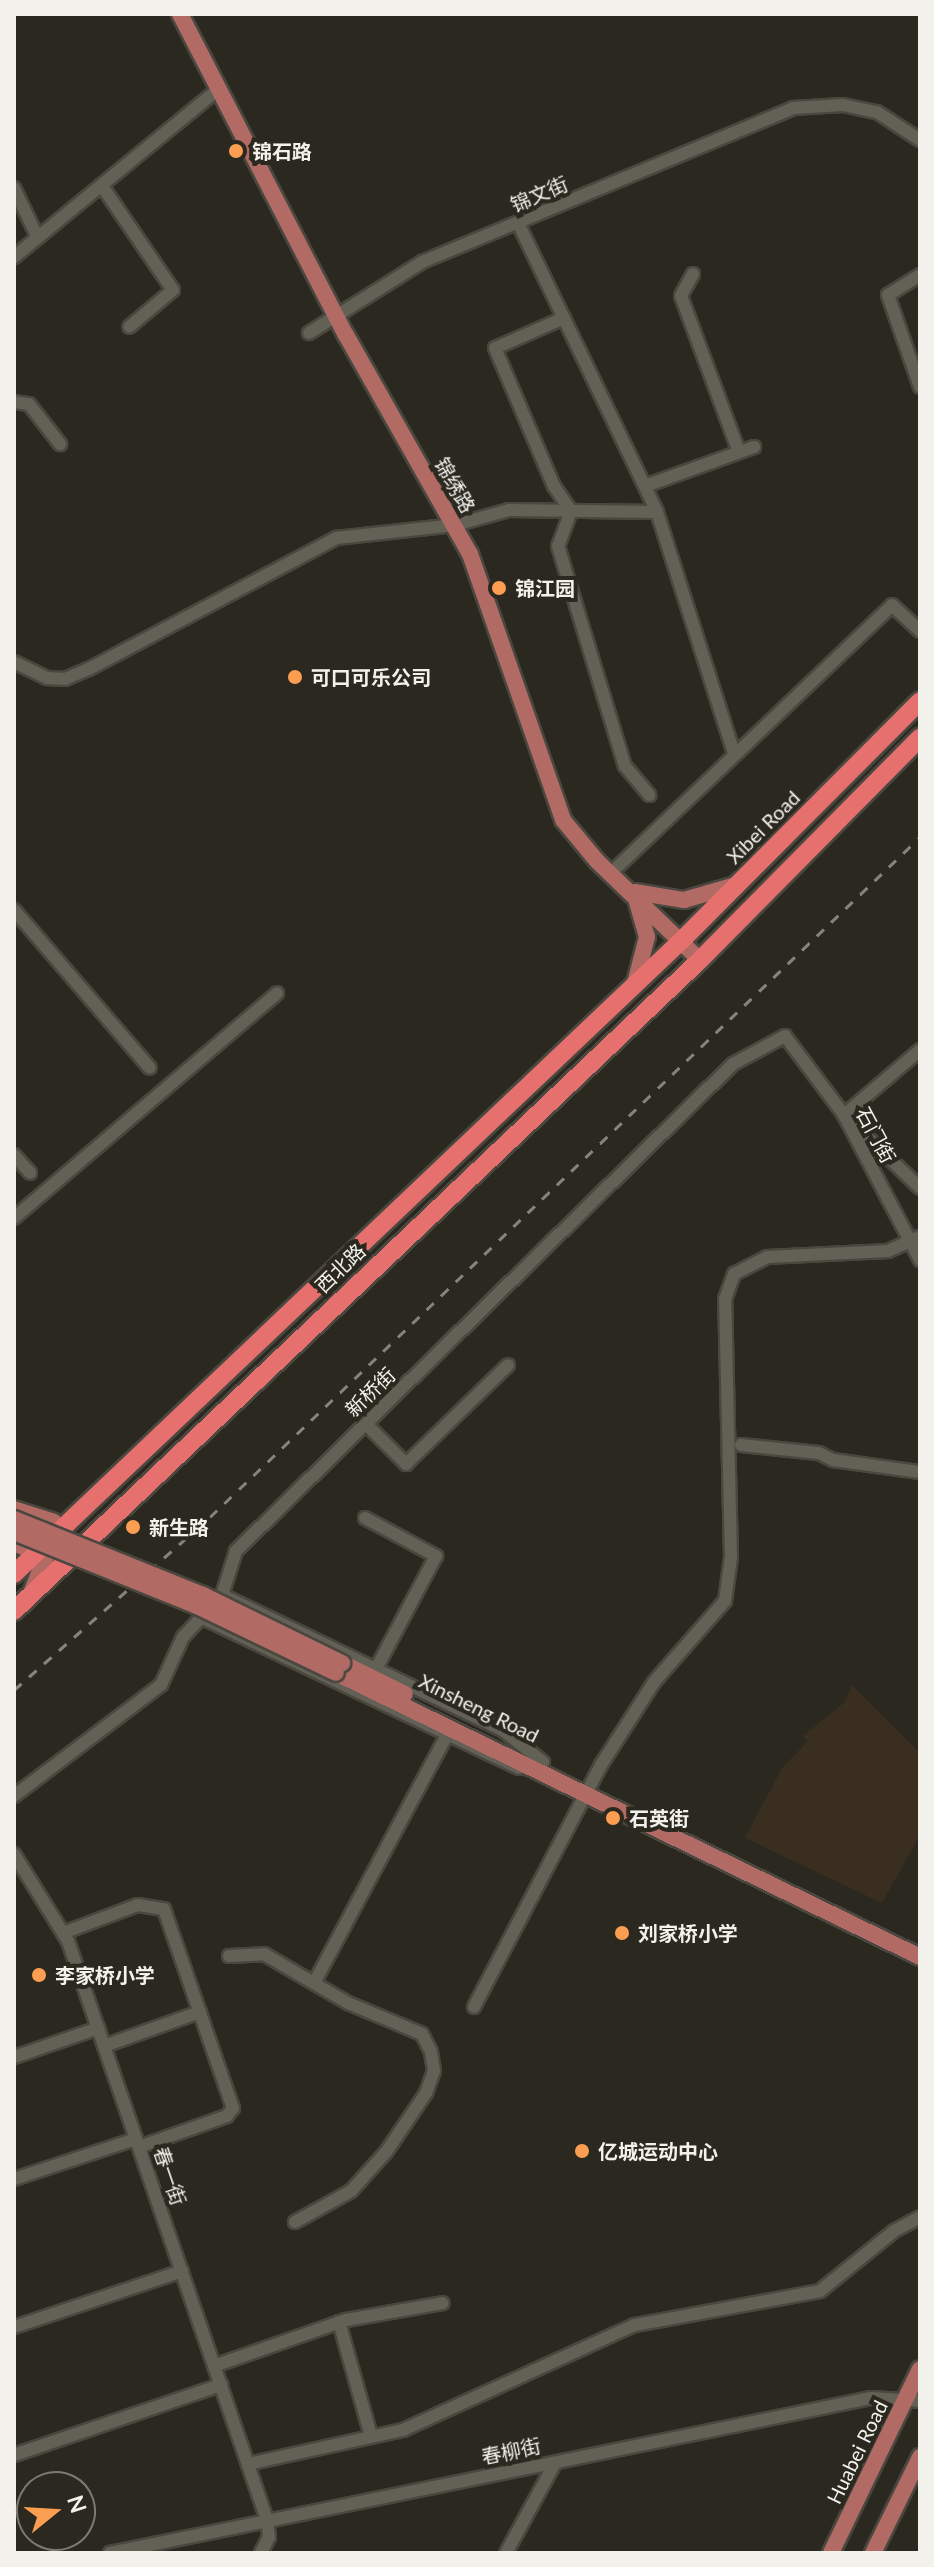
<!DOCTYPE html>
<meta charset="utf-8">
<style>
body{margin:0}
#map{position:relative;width:934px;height:2567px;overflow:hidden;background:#2b291f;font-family:Lato,"Noto Sans SC",sans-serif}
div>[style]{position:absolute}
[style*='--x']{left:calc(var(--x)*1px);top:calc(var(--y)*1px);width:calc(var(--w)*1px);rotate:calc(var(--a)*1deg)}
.education>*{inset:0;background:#392e1f}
.roads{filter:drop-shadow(2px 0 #49473f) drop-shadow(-2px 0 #49473f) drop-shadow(0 2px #49473f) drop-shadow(0 -2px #49473f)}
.minor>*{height:12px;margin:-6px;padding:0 6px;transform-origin:6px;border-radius:6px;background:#636156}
.major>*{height:16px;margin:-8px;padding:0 8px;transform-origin:8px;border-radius:8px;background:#b16a64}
.highway>*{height:18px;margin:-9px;padding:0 9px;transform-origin:9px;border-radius:9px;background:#e5706d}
.rail>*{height:3px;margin-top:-1.5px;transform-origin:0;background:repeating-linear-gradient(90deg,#85837b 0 10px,transparent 0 20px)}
.bridges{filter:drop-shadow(2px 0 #49473f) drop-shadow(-2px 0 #49473f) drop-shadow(0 2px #49473f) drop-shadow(0 -2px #49473f)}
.major-bridge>*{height:16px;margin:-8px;padding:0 8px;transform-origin:8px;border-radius:8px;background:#b16a64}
.dots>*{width:22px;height:22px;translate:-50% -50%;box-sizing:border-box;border:4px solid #2b291f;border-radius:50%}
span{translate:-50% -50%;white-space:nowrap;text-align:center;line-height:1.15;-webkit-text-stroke:8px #2b291f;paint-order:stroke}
.poi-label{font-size:20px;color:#f2f1eb;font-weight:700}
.left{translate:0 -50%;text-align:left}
.street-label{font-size:20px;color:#f2f1eb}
.frame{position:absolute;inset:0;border:16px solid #f2f1eb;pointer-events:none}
.north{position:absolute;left:16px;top:2471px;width:80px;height:80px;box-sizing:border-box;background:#2b291f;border:2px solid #7b7971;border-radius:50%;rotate:72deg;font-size:22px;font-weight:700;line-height:32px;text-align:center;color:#f2f1eb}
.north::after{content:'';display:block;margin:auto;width:28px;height:36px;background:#fc9e52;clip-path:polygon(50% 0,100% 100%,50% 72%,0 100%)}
</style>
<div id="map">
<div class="education">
<div style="clip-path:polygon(852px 1685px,920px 1753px,920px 1835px,882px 1903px,745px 1838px,782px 1768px,808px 1741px,803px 1736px,845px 1702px)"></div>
</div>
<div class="roads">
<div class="minor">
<div style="--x:102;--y:186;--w:126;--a:55.7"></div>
<div style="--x:173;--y:290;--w:57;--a:139.9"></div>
<div style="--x:14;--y:188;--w:55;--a:64.4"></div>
<div style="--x:519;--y:225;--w:318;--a:64.3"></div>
<div style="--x:657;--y:512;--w:253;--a:72.3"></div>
<div style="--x:14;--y:257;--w:266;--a:-39.4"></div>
<div style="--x:693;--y:274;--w:25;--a:119"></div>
<div style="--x:681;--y:296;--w:166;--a:69.6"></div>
<div style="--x:920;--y:275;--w:38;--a:148"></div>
<div style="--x:888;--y:295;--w:97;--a:70.8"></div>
<div style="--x:564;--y:318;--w:75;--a:156.5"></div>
<div style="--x:495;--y:348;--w:150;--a:66.9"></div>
<div style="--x:554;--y:486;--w:30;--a:56"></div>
<div style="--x:571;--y:511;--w:37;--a:110"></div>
<div style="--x:558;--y:546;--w:230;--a:73.1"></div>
<div style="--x:625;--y:766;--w:38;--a:50"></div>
<div style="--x:309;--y:333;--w:133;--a:-32.1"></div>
<div style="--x:422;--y:262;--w:402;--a:-22.5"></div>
<div style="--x:793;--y:108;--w:50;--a:-3.4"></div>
<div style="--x:843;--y:105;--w:35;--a:12"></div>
<div style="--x:877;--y:112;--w:51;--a:33.1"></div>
<div style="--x:14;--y:402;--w:15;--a:8"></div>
<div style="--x:29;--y:404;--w:51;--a:52.2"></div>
<div style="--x:645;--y:486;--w:116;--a:-19.7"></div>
<div style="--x:14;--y:662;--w:37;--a:26"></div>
<div style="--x:47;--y:678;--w:18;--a:3"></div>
<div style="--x:65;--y:679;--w:26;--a:-23"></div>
<div style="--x:89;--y:669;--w:280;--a:-27.9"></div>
<div style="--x:336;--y:538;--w:120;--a:-6.2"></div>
<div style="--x:455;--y:525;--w:56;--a:-15.5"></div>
<div style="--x:509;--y:510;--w:148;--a:0.8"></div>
<div style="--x:611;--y:873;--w:388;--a:-43.6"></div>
<div style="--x:892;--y:605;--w:38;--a:43"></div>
<div style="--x:14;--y:910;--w:208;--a:49.3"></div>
<div style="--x:920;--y:1050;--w:100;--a:139.5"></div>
<div style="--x:844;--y:1115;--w:105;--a:43.8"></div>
<div style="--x:14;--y:1155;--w:24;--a:48"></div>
<div style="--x:14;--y:1218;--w:346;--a:-40.5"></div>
<div style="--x:366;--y:1424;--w:57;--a:45"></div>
<div style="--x:406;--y:1464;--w:142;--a:-44.1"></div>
<div style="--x:741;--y:1445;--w:78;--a:5.9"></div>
<div style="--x:819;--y:1453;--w:16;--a:27"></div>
<div style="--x:833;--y:1460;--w:88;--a:7.9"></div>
<div style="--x:365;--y:1518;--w:81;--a:28.2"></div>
<div style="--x:436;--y:1556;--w:128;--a:118"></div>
<div style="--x:222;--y:1595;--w:313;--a:25.7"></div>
<div style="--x:504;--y:1731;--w:50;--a:38.5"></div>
<div style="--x:201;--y:1617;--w:352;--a:25.4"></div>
<div style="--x:14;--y:1796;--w:184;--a:-37.1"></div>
<div style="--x:161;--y:1685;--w:53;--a:-65.4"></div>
<div style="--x:183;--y:1637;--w:57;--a:-47.1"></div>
<div style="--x:222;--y:1595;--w:46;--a:-72.3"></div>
<div style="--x:236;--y:1551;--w:696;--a:-44.42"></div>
<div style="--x:733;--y:1064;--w:59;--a:-28.3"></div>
<div style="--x:785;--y:1036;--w:99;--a:53.2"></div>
<div style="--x:844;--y:1115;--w:164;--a:62.3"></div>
<div style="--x:14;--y:1854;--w:102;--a:58.2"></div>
<div style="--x:68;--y:1941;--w:612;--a:71.03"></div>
<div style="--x:267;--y:2520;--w:17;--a:83"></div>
<div style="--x:269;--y:2537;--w:18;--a:117"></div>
<div style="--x:63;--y:1933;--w:80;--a:-20.5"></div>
<div style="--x:138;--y:1905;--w:26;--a:9"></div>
<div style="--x:164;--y:1909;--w:211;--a:70.9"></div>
<div style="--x:233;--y:2108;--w:10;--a:127"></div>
<div style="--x:227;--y:2116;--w:93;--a:160.6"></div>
<div style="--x:229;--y:1956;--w:35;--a:-3"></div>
<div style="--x:264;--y:1954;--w:97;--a:30.3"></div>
<div style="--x:348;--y:2003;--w:80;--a:22.7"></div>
<div style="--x:422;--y:2034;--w:20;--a:63"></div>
<div style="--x:431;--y:2052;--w:19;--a:81"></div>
<div style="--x:434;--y:2071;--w:23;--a:110"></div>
<div style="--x:426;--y:2093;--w:71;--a:124.1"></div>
<div style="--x:386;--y:2152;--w:52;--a:131.9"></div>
<div style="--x:351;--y:2191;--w:64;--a:151"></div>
<div style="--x:314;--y:1983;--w:279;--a:-61.8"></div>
<div style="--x:474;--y:2007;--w:273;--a:-62.3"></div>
<div style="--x:601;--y:1765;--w:98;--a:-57.4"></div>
<div style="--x:654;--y:1682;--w:108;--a:-48.8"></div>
<div style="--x:725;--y:1601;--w:44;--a:-82.2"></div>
<div style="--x:731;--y:1557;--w:258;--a:-91.3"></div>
<div style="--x:725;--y:1299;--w:27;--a:-70"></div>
<div style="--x:734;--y:1274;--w:37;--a:-27"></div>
<div style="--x:767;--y:1257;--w:121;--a:-2.8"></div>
<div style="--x:888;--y:1251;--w:35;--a:-24"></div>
<div style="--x:104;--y:2046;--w:102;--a:-19.5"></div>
<div style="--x:14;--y:2057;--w:89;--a:-19"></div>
<div style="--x:14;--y:2179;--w:128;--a:-18.2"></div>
<div style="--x:339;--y:2322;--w:118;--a:74.3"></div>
<div style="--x:14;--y:2327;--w:177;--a:-18.4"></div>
<div style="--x:214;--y:2366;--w:140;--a:-19.2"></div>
<div style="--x:346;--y:2320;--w:98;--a:-9.9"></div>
<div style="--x:14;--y:2455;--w:219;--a:-18.7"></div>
<div style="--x:248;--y:2464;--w:159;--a:-12.4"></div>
<div style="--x:403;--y:2430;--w:255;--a:-24.4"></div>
<div style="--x:635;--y:2325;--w:188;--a:-10.4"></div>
<div style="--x:820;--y:2291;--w:95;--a:-39"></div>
<div style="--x:894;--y:2231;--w:30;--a:-28"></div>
<div style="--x:110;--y:2553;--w:777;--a:-11.51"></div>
<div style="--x:871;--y:2398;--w:49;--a:3.5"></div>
<div style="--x:506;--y:2553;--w:102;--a:-61.4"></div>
</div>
<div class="major">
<div style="--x:180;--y:14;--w:361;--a:62.7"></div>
<div style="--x:346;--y:335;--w:252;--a:60.5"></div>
<div style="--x:470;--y:554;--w:282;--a:70.7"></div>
<div style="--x:563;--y:820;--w:53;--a:50.3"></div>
<div style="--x:597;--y:861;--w:143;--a:43.9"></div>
<div style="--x:635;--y:892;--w:50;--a:9.3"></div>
<div style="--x:684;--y:900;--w:54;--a:-16.1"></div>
<div style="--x:635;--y:983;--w:48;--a:-75.4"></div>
<div style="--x:647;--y:937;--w:37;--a:-106"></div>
<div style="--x:14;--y:1509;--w:42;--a:18"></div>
<div style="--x:14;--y:1543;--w:35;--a:24"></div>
<div style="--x:32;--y:1591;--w:58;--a:-68.7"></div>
<div style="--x:53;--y:1537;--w:17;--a:-115"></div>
<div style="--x:342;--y:1663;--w:70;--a:26.2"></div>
<div style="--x:336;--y:1673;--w:649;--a:25.93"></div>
<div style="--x:831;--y:2553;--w:204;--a:-64.2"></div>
<div style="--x:873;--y:2553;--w:107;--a:-63.9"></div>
</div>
<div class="highway">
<div style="--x:14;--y:1574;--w:925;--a:-43.51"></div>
<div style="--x:685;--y:937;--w:333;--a:-45.1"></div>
<div style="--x:14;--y:1611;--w:946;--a:-43.5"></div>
<div style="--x:700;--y:960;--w:313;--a:-45.3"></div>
</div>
</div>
<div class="rail">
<div style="--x:14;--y:1690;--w:261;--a:-41.4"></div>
<div style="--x:210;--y:1517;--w:983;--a:-43.76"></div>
</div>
<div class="bridges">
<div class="major-bridge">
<div style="--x:14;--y:1519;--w:204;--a:21.9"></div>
<div style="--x:203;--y:1595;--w:155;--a:26.1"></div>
<div style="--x:14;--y:1532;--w:197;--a:22"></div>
<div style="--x:197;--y:1606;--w:154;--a:25.7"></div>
</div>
</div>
<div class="dots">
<div style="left:236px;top:151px;background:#fc9e52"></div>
<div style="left:499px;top:588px;background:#fc9e52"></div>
<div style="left:295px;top:677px;background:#fc9e52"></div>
<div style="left:133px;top:1527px;background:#fc9e52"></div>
<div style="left:613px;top:1818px;background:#fc9e52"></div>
<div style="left:622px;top:1933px;background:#fc9e52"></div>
<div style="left:39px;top:1975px;background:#fc9e52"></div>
<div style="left:582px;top:2151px;background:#fc9e52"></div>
</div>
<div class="poi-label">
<span class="left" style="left:252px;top:151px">锦石路</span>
<span class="left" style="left:515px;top:588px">锦江园</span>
<span class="left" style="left:311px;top:677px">可口可乐公司</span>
<span class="left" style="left:149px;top:1527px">新生路</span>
<span class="left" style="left:629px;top:1818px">石英街</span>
<span class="left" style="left:638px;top:1933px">刘家桥小学</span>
<span class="left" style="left:55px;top:1975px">李家桥小学</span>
<span class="left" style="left:598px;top:2151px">亿城运动中心</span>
</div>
<div class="street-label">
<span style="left:539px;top:194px;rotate:-23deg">锦文街</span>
<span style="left:455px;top:485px;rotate:61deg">锦绣路</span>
<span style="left:763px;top:827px;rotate:-45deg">Xibei Road</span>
<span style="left:876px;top:1135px;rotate:62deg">石门街</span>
<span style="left:340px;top:1268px;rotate:-44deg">西北路</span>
<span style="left:370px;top:1392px;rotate:-44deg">新桥街</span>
<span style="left:479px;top:1708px;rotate:26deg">Xinsheng Road</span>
<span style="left:170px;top:2176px;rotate:71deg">春一街</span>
<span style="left:511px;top:2451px;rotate:-12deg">春柳街</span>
<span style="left:857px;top:2452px;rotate:-64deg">Huabei Road</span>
</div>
<div class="frame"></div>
<div class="north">N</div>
</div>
